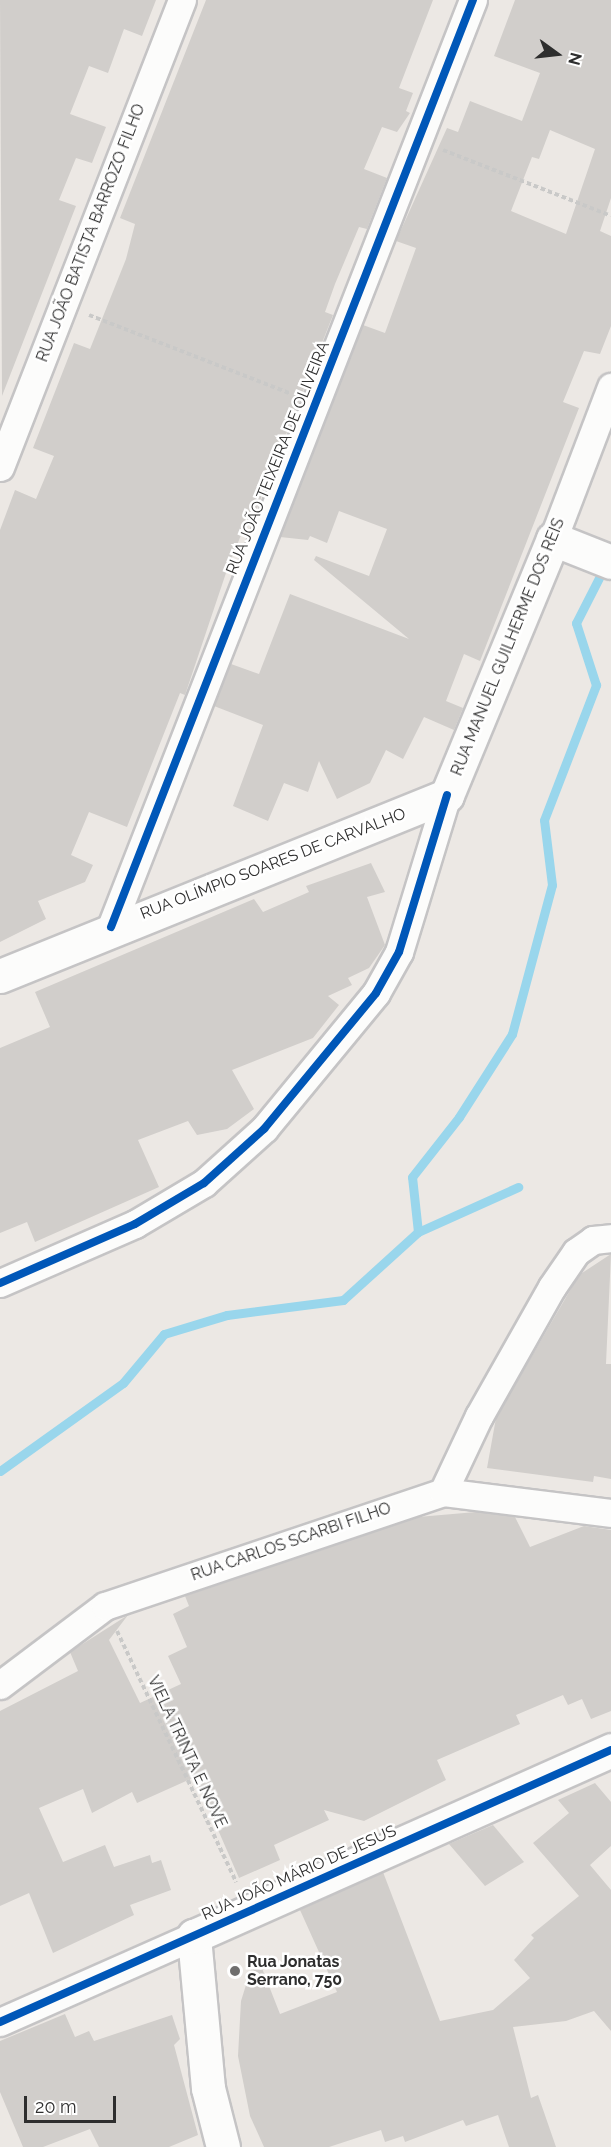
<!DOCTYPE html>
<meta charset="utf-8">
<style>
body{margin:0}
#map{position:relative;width:611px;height:2147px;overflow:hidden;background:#ece8e4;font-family:Raleway,sans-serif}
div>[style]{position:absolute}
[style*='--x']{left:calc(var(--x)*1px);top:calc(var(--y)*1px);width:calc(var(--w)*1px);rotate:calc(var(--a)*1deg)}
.stream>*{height:9px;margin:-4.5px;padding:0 4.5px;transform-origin:4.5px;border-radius:4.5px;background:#99d6ec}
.building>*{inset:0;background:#d1cecb}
.path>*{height:4px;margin-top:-2px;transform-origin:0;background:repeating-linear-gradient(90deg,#c9c9c8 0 4.5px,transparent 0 7.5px)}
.roads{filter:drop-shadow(2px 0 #c5c4c5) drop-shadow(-2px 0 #c5c4c5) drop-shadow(0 2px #c5c4c5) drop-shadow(0 -2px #c5c4c5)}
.minor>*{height:27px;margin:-13.5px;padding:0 13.5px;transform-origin:13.5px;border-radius:13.5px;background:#fcfcfb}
.tertiary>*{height:33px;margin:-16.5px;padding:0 16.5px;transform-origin:16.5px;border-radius:16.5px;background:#fcfcfb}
.secondary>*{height:33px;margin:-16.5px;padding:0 16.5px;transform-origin:16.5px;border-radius:16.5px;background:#fcfcfb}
.cycleway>*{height:8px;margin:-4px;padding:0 4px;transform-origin:4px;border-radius:4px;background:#0057b8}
.dots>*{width:16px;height:16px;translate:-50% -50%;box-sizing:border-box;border:3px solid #fff;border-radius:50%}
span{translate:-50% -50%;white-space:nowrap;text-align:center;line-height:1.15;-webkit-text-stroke:5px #fff;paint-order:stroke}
.street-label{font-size:16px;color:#2e2e2e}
.poi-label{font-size:16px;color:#2e2e2e;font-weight:700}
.left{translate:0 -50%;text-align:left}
.north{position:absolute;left:527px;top:24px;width:60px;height:60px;-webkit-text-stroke:4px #fff;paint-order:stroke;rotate:105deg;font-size:16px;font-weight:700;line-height:24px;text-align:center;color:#2e2e2e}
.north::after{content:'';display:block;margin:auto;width:21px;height:27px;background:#2e2e2e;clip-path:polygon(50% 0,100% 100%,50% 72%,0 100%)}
.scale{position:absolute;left:24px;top:2096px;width:92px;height:27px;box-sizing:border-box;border:3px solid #2e2e2e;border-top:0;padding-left:8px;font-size:18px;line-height:21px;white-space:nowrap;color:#2e2e2e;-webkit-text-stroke:4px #fff;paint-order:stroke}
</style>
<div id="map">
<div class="stream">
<div style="--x:418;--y:1232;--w:55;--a:-96.2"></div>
<div style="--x:412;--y:1177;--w:76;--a:-51.9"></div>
<div style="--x:459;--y:1117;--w:98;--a:-57.4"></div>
<div style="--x:512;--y:1034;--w:154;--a:-75"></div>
<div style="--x:552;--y:885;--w:65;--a:-97"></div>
<div style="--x:544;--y:820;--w:145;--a:-68.9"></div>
<div style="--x:596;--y:685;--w:65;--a:-107.9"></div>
<div style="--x:576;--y:623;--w:62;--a:-63"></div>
<div style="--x:0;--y:1471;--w:151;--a:-35.6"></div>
<div style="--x:123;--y:1383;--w:64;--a:-50.1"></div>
<div style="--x:164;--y:1334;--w:66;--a:-16.8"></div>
<div style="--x:227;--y:1315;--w:117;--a:-7.4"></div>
<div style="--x:343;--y:1300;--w:101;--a:-42.2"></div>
<div style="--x:418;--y:1232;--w:110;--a:-24.2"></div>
</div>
<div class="building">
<div style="clip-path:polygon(0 0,156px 0,142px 36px,124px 29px,108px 73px,89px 66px,70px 114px,106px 127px,92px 163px,76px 158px,59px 200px,76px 206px,2px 396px)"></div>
<div style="clip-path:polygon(206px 0,433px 0,399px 88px,413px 93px,406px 111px,410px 113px,397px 132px,382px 127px,364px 169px,387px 178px,367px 229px,359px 227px,335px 284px,325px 312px,333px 315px,250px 526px,245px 525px,227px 570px,185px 695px,180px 693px,127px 827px,89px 812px,71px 855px,93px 865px,85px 882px,38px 901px,46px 919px,0 942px,0 530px,15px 490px,36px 499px,54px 456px,33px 448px,74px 343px,90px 349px,126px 259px,135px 224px,120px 218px)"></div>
<div style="clip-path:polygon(evenodd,515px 0,611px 0,611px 198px,600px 231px,611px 236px,611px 326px,600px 354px,584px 351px,563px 402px,579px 408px,527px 541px,480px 661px,464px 654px,446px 701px,463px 708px,454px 730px,424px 717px,403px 759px,386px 750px,370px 783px,337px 799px,319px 761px,308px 792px,284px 783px,268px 821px,233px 806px,263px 725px,214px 706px,231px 664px,259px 674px,290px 594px,409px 639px,314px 560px,316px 556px,369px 576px,387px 529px,339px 511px,327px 543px,310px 536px,308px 540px,280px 537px,363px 325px,385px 333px,416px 248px,396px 241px,447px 128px,458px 132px,470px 101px,522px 121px,540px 73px,494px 56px,515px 0,550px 130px,595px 149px,566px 234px,511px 211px,532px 157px,539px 159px,550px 130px)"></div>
<div style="clip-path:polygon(371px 863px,385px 892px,367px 897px,385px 945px,369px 968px,348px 978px,352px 985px,328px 996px,339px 1005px,313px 1038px,232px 1070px,254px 1109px,227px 1129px,197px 1135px,188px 1121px,138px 1140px,159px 1187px,35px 1242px,27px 1222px,0 1233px,0 1048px,50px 1027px,35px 992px,254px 899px,263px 912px,309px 892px,306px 886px)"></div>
<div style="clip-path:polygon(611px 1254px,606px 1364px,611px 1364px,611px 1479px,594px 1476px,593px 1482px,487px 1468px,496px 1418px,511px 1392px,579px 1275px)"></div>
<div style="clip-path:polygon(476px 1512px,515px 1517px,530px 1547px,584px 1526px,611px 1530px,611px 1711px,591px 1719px,582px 1699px,568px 1705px,563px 1695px,516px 1715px,520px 1724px,437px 1760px,446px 1780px,364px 1821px,324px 1810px,329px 1820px,274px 1845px,280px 1860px,239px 1878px,195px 1777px,137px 1803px,132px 1792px,92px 1813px,83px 1789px,39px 1808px,63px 1862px,105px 1845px,114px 1867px,150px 1855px,152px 1863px,161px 1860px,171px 1890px,130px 1905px,134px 1915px,53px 1953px,29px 1893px,0 1906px,0 1711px,78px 1671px,70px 1652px,128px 1615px,109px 1640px,140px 1703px,181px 1684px,168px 1656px,187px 1647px,173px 1614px,189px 1606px,185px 1596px,418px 1517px)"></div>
<div style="clip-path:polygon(595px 1783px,611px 1802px,611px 1846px,590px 1865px,611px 1890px,611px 2031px,594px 2011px,566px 2021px,513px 2027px,531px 2098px,538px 2095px,556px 2147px,509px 2147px,498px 2115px,466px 2126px,463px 2120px,405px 2142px,403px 2136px,385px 2142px,381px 2130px,329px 2147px,264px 2147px,250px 2116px,238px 2056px,241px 2001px,256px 1953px,280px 2014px,337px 1992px,300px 1910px,383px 1872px,440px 2021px,493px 2010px,530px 1978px,514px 1960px,534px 1938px,531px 1935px,579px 1896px,533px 1843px,569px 1813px,558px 1800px)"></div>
<div style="clip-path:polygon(493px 1825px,524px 1862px,485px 1886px,449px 1844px)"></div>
<div style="clip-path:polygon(65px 2014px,75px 2037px,89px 2031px,94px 2041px,172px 2015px,180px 2039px,174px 2045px,198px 2135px,169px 2147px,99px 2147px,90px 2129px,43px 2147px,23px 2147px,0 2092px,0 2041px)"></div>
</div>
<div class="path">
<div style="--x:443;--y:150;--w:180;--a:21.4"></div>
<div style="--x:89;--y:315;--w:215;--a:21.3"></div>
<div style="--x:117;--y:1631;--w:278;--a:64.6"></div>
</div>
<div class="roads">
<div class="minor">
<div style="--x:0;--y:467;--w:501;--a:-68.71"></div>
<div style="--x:553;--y:539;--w:163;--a:-69.1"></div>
<div style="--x:111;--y:927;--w:995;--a:-68.67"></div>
<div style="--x:0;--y:1283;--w:147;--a:-23.6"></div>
<div style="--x:135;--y:1224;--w:80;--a:-30.7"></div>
<div style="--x:204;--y:1183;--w:81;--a:-42"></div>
<div style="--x:264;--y:1129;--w:176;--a:-50.5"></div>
<div style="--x:376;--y:993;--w:47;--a:-60.7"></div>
<div style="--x:399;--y:952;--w:164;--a:-73"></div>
<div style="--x:443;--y:1492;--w:84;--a:-64.7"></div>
<div style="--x:479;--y:1416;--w:148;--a:-60.5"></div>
<div style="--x:552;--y:1287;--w:42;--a:-55.6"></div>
<div style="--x:576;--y:1252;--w:21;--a:-35"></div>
<div style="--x:593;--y:1240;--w:18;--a:-6"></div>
<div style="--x:0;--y:1685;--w:131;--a:-37"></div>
<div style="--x:105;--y:1606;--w:357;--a:-18.6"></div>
<div style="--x:443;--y:1492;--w:169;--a:7.1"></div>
<div style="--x:0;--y:2022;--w:212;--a:-23.9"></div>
</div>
<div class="tertiary">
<div style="--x:223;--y:2147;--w:61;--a:-104.3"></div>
<div style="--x:208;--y:2088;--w:153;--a:-95.3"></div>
<div style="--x:194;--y:1936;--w:457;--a:-24"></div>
</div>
<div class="secondary">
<div style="--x:0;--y:976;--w:482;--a:-22"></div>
<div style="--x:447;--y:795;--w:277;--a:-67.5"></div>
<div style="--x:553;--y:539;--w:62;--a:21.6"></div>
</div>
</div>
<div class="cycleway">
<div style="--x:111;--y:927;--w:995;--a:-68.67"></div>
<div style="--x:0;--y:1283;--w:147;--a:-23.6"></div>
<div style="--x:135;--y:1224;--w:80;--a:-30.7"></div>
<div style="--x:204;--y:1183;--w:81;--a:-42"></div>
<div style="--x:264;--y:1129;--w:176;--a:-50.5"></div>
<div style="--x:376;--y:993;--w:47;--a:-60.7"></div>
<div style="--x:399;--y:952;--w:164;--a:-73"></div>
<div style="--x:0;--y:2022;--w:669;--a:-24"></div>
</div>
<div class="dots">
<div style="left:235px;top:1971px;background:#706f6e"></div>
</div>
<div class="street-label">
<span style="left:91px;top:233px;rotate:-69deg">RUA JOÃO BATISTA BARROZO FILHO</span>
<span style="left:278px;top:458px;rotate:-68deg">RUA JOÃO TEIXEIRA DE OLIVEIRA</span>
<span style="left:508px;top:647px;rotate:-68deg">RUA MANUEL GUILHERME DOS REIS</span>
<span style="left:273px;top:864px;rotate:-21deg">RUA OLÍMPIO SOARES DE CARVALHO</span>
<span style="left:291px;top:1542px;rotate:-19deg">RUA CARLOS SCARBI FILHO</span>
<span style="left:187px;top:1752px;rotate:65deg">VIELA TRINTA E NOVE</span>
<span style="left:299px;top:1873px;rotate:-24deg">RUA JOÃO MÁRIO DE JESUS</span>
</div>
<div class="poi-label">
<span class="left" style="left:247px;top:1971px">Rua Jonatas<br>Serrano, 750</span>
</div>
<div class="north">N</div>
<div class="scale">20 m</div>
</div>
